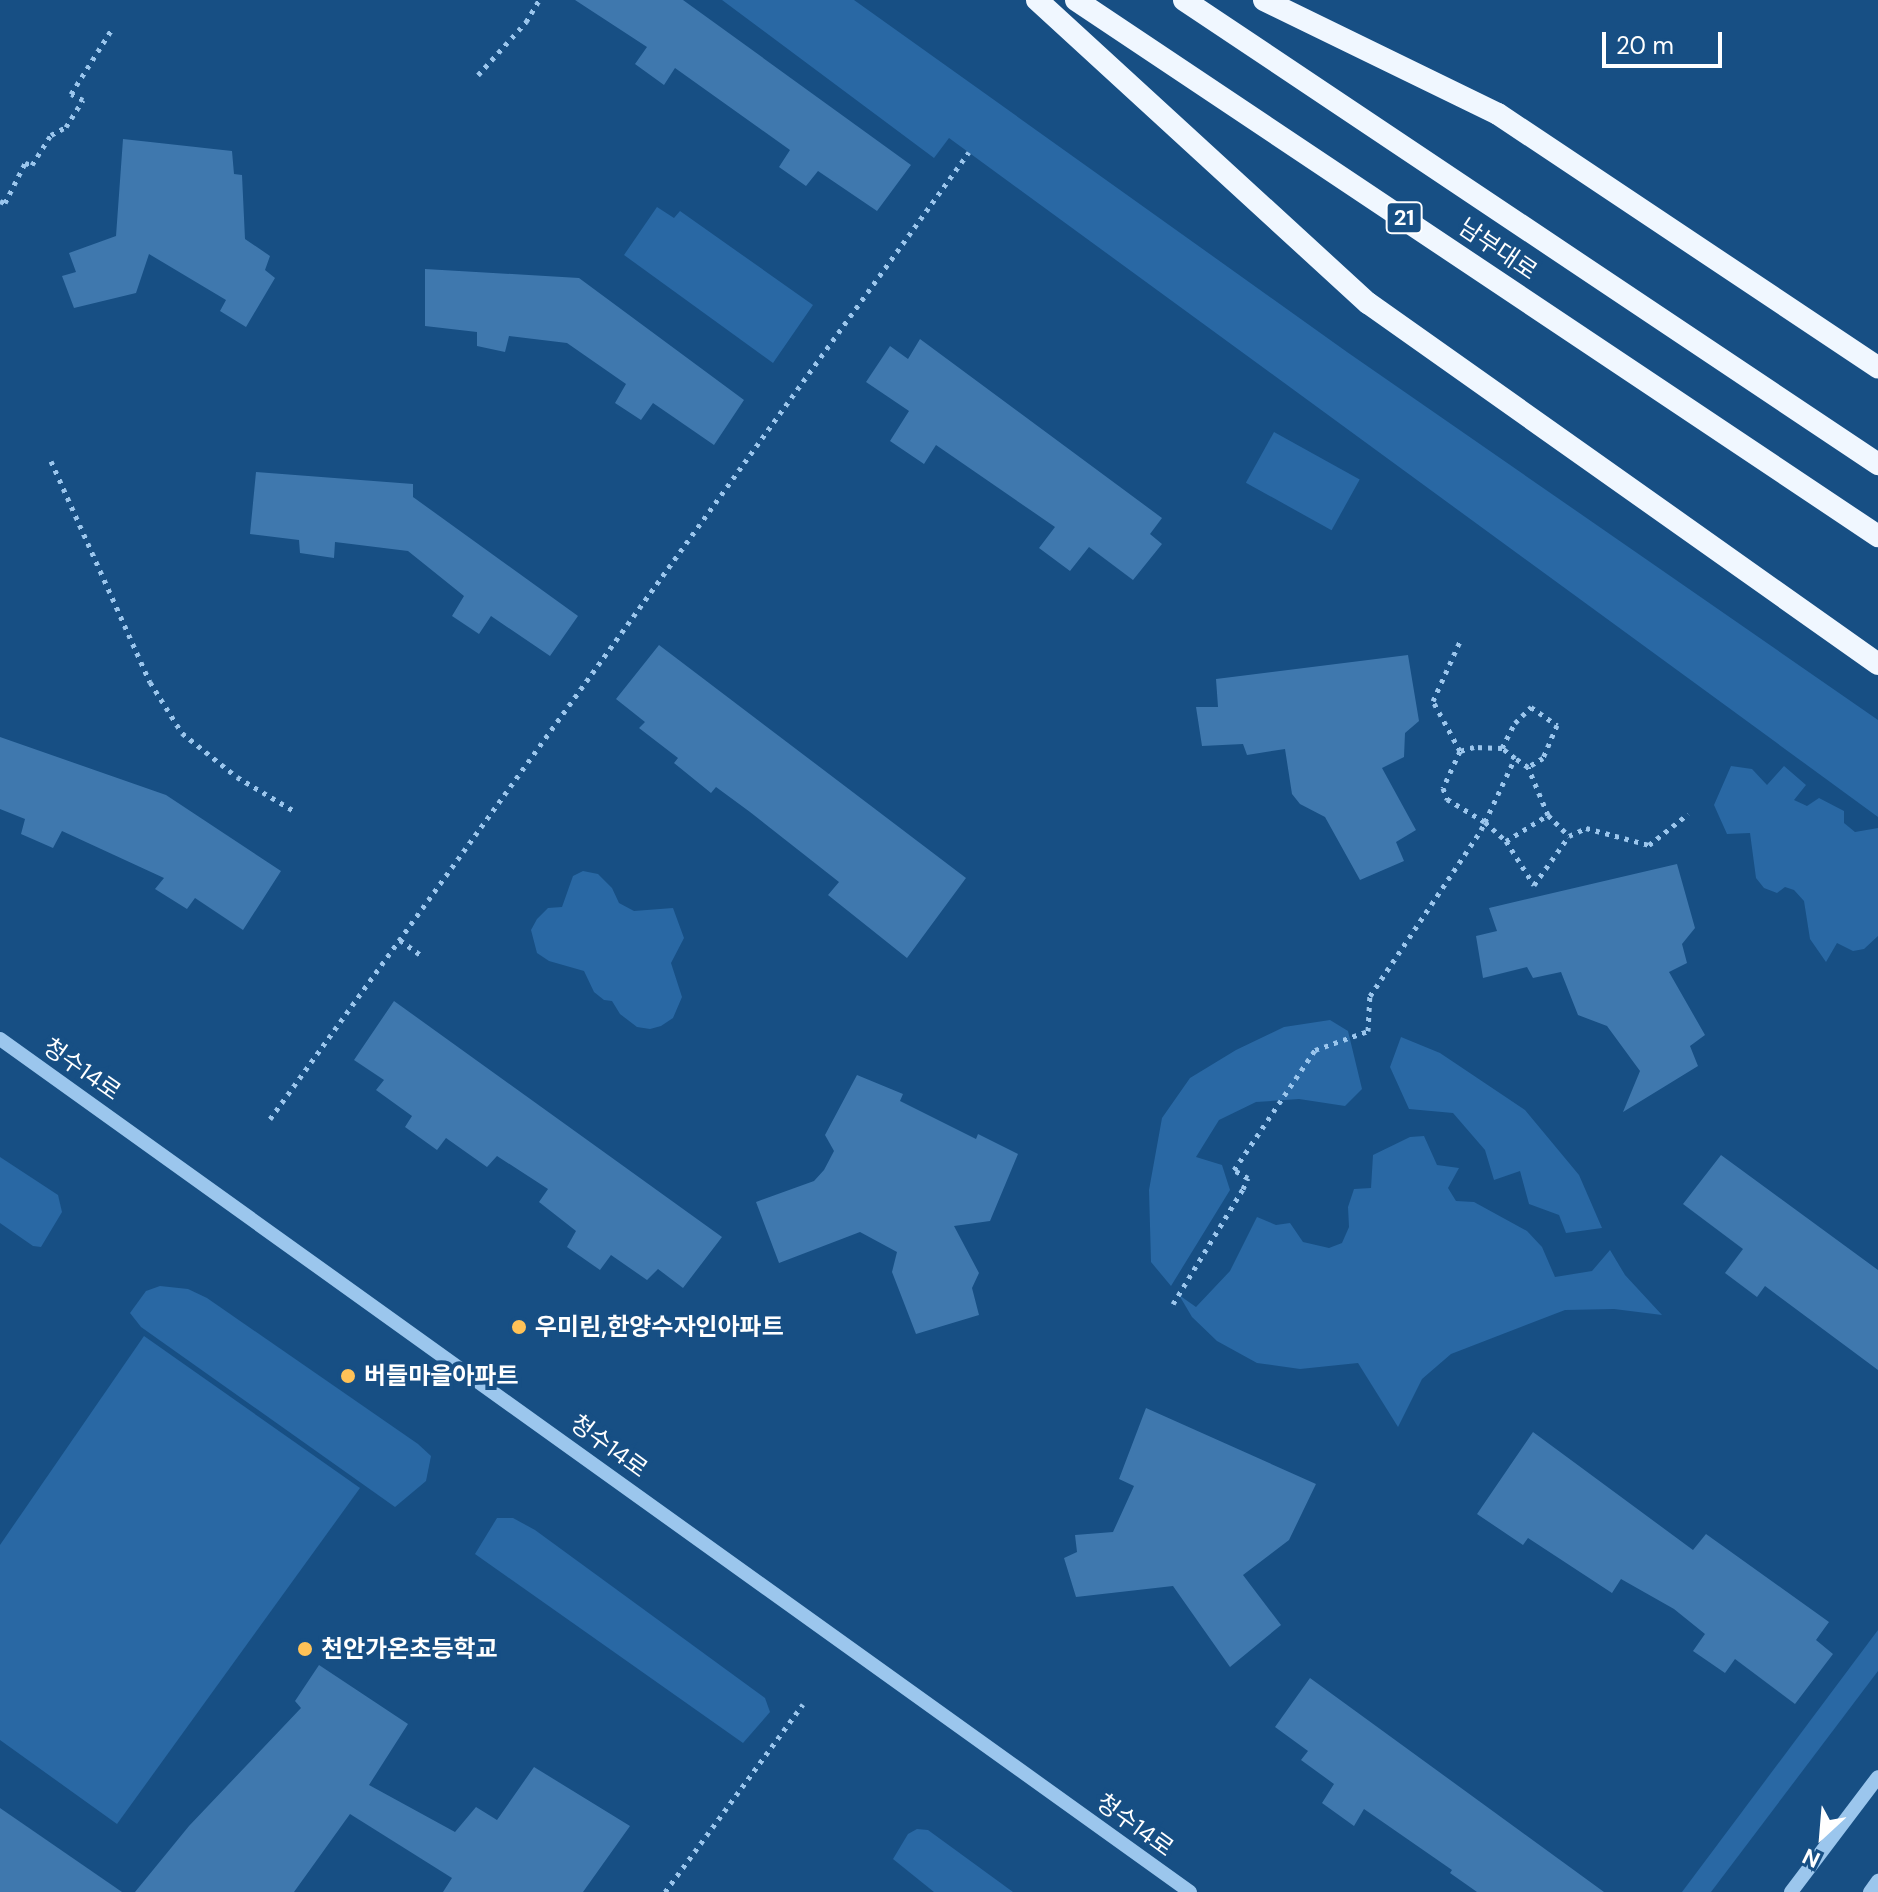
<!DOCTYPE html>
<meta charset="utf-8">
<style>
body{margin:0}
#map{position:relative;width:1878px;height:1892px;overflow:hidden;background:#174f84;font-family:"DM Sans","Noto Sans KR",sans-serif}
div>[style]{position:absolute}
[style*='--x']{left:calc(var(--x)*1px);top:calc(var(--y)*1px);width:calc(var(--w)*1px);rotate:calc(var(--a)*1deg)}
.green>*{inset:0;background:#2968a4;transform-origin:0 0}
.building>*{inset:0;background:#3f78ae}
.path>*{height:5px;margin-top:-2.5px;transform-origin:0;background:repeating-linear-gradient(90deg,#9bc6ed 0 4px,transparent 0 10px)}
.tertiary>*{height:14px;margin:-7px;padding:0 7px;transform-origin:7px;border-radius:7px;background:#9bc6ed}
.trunk>*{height:22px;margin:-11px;padding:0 11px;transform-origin:11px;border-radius:11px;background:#f0f7ff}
.dots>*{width:22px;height:22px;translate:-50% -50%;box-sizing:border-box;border:4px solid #174f84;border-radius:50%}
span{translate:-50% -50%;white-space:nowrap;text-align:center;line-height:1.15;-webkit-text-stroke:8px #174f84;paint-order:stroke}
.shield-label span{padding:2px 6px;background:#174f84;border:2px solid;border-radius:6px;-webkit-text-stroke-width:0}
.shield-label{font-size:22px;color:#fff;font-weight:700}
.street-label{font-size:24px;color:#fff}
.poi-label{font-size:24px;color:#fff;font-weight:700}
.left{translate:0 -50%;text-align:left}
.north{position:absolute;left:1782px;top:1796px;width:80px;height:80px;-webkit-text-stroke:6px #174f84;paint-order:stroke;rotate:206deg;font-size:22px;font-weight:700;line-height:32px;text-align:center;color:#fff}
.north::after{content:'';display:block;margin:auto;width:28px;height:36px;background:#fff;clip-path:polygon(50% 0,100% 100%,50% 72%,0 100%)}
.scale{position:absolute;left:1602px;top:32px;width:120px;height:36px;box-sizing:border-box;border:4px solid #fff;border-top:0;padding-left:10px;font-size:24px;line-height:28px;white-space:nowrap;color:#fff;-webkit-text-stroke:6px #174f84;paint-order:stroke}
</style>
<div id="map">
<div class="green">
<div style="clip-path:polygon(722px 0,854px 0,1347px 352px,1878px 720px,1878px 817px,949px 138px,934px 158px)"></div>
<div style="clip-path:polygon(657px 207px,674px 218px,680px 211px,813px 305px,773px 363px,624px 255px)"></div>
<div style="left:1274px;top:432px;width:98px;height:58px;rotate:29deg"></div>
<div style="clip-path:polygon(1731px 766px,1752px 769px,1767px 785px,1784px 766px,1806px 785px,1794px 800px,1807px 806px,1819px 798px,1844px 811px,1844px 823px,1855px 832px,1878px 828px,1878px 936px,1864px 949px,1853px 951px,1837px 943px,1826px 962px,1810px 939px,1804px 901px,1794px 890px,1785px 887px,1777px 893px,1764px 888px,1756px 878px,1750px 833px,1727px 834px,1714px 805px)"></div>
<div style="clip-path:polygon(583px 871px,598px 874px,612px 888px,619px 903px,634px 911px,673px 908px,684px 938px,671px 963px,682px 997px,673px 1018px,661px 1026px,650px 1029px,637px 1027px,620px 1014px,612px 1001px,604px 1000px,594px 992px,584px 971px,549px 961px,537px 953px,531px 930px,537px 919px,548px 908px,562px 907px,573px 876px)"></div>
<div style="clip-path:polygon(1330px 1020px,1348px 1031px,1362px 1089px,1345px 1106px,1299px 1099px,1256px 1102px,1219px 1120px,1196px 1157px,1222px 1165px,1230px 1190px,1171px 1286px,1151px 1262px,1149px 1190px,1162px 1118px,1190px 1078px,1236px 1050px,1284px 1027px)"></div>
<div style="clip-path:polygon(1401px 1037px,1440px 1053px,1525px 1110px,1579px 1175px,1602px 1228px,1566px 1233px,1559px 1215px,1529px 1204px,1520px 1171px,1494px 1180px,1485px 1150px,1453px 1113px,1409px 1109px,1390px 1067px)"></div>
<div style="clip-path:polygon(1424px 1136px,1437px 1165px,1459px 1168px,1448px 1188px,1456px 1201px,1474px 1202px,1527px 1231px,1542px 1247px,1555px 1277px,1592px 1271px,1610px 1250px,1625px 1275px,1662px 1315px,1614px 1309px,1565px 1310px,1451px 1354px,1422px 1379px,1398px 1427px,1358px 1363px,1300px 1369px,1257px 1363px,1217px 1341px,1192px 1317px,1179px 1295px,1196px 1307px,1230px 1271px,1257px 1217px,1276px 1225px,1290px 1223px,1303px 1242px,1329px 1248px,1342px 1243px,1349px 1227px,1348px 1207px,1354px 1189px,1371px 1188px,1373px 1155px,1410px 1137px)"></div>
<div style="clip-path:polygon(0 1157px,58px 1195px,62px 1212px,41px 1247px,33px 1246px,0 1223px)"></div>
<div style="clip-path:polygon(160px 1286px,188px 1289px,207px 1298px,418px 1444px,431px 1456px,426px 1481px,395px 1507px,141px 1327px,130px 1313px,146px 1291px)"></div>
<div style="clip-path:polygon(144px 1336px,360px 1488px,117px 1824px,0 1740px,0 1545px)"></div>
<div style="clip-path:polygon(497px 1518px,513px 1518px,535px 1530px,765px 1698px,770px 1712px,743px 1743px,475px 1554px)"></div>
<div style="clip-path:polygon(1878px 1630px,1878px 1671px,1711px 1892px,1682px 1892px)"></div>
<div style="clip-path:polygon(917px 1829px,928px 1830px,1013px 1892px,934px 1892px,893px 1859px,908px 1834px)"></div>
</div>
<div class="building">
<div style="clip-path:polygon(575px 0,683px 0,911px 165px,877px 211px,818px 171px,806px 186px,779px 167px,790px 150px,675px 68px,664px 85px,635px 64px,647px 47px)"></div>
<div style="clip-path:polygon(123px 139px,232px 151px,234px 174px,242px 175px,245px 239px,270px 256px,265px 270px,275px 278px,246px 327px,220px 311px,226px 300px,149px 254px,136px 293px,74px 308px,62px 276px,76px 272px,69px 253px,116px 236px)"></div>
<div style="clip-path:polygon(425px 269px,579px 278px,744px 400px,714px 445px,653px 403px,641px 420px,615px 403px,626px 384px,567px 343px,509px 336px,505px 352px,477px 346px,477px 332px,425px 326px)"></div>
<div style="clip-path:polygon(920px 339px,1162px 518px,1150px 534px,1162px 544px,1133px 580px,1089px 547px,1070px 571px,1039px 548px,1055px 527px,936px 445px,924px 464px,890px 441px,909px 411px,866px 382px,890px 346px,908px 359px)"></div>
<div style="clip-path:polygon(256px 472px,413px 484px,413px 497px,578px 616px,550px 656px,491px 616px,479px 634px,452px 616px,464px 596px,408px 551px,335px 542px,334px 558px,300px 553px,299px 540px,250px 534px)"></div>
<div style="clip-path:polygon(659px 645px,966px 878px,907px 958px,828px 895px,839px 882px,750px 812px,716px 787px,711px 793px,674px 763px,678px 758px,639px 728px,645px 722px,616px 699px)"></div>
<div style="clip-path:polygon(1408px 655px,1419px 721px,1405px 733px,1404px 757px,1382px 768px,1416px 830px,1396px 842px,1404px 861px,1360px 880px,1325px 817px,1300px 804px,1292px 794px,1285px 749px,1247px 755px,1243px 744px,1202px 746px,1196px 707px,1218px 707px,1216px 679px)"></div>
<div style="clip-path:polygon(0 737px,166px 795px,281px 871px,243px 930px,195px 898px,187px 909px,155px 889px,164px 878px,62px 831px,53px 848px,21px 834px,25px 819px,0 809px)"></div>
<div style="clip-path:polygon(1677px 864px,1695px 928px,1682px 944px,1687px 963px,1669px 972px,1705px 1035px,1690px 1046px,1698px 1066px,1623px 1112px,1640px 1071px,1607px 1026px,1578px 1015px,1561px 972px,1533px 978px,1527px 967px,1483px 978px,1476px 936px,1497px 931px,1489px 908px)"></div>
<div style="clip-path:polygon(394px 1001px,722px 1237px,683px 1288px,658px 1269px,647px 1280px,611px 1255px,600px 1270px,567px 1247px,576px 1231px,539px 1202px,548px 1189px,497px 1156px,487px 1167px,446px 1138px,437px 1150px,405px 1127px,412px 1116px,376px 1090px,384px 1080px,354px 1060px)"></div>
<div style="clip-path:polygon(857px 1075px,903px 1094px,900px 1101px,976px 1139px,978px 1134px,1018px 1154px,990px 1221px,954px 1226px,979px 1273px,972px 1288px,979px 1315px,916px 1334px,892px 1272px,897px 1252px,860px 1232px,779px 1263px,756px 1202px,814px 1181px,824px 1170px,834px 1151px,825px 1135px)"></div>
<div style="clip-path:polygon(1721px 1155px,1878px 1270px,1878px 1370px,1765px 1286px,1757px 1297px,1725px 1273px,1743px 1249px,1683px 1204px)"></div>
<div style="clip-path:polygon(1146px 1408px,1316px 1484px,1289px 1540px,1243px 1575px,1281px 1625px,1230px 1667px,1173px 1586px,1076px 1597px,1064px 1558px,1077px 1552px,1075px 1535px,1113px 1532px,1134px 1486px,1119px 1479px)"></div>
<div style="clip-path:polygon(1533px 1432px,1693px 1550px,1706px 1534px,1829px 1622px,1816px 1640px,1833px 1654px,1795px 1704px,1735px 1659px,1725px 1673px,1693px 1651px,1705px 1634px,1674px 1609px,1621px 1579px,1612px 1593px,1528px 1538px,1523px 1545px,1477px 1514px)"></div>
<div style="clip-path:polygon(319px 1665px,408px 1724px,369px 1785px,455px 1832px,476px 1807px,497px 1820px,534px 1767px,630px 1826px,583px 1892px,443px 1892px,452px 1878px,350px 1814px,294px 1892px,135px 1892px,189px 1826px,301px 1708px,295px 1701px)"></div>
<div style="clip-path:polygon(1310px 1678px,1604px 1892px,1477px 1892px,1450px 1873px,1452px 1870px,1364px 1809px,1354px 1826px,1322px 1803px,1334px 1784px,1301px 1760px,1308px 1751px,1275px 1727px)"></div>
<div style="clip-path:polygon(0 1808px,122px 1892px,0 1892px)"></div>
</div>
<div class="path">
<div style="--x:478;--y:75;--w:72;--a:-47.8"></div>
<div style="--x:526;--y:22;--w:26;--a:-59"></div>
<div style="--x:0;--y:201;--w:5;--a:22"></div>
<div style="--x:5;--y:203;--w:45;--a:-63.4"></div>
<div style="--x:25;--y:163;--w:7;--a:16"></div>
<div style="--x:32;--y:165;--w:36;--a:-58"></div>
<div style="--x:51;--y:135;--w:17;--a:-28"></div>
<div style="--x:66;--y:127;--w:32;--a:-58"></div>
<div style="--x:83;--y:100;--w:13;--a:-153"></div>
<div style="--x:71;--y:94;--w:77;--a:-57.8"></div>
<div style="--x:51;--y:461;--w:242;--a:65.9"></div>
<div style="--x:150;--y:682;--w:60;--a:57.9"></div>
<div style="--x:182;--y:733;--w:70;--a:38.7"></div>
<div style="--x:237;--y:777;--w:69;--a:30.7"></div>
<div style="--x:1502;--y:748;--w:28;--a:-63"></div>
<div style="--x:1515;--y:723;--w:23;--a:-45"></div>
<div style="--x:1531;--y:707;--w:32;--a:35"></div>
<div style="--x:1557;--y:725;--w:36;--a:113"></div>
<div style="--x:1543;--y:758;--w:17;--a:149"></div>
<div style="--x:1460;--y:751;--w:57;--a:-118.4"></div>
<div style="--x:1433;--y:701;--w:68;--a:-65.7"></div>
<div style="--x:1548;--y:815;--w:30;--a:45"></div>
<div style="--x:1506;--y:841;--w:52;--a:57.5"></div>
<div style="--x:1534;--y:885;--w:60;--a:-54.5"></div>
<div style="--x:1569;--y:836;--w:19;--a:-25"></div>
<div style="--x:1586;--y:828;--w:65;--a:15.1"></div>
<div style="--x:1649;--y:845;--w:50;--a:-38.5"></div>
<div style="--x:400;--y:940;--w:27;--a:36"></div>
<div style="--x:270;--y:1119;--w:1193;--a:-54.14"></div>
<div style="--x:1173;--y:1304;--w:135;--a:-58.7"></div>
<div style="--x:1243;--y:1189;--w:12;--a:-66"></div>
<div style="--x:1248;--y:1178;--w:16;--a:-150"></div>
<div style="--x:1234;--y:1170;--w:145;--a:-56"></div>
<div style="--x:1315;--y:1050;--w:56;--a:-19.7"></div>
<div style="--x:1368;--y:1031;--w:35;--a:-87"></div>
<div style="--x:1370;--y:996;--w:200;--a:-56.2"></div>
<div style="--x:1481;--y:830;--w:9;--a:-63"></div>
<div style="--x:1485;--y:822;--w:71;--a:-64.9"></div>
<div style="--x:1515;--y:758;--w:16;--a:-142"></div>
<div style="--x:1502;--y:748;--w:28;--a:-178"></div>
<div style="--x:1474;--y:747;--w:15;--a:164"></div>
<div style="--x:1460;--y:751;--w:41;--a:114.7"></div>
<div style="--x:1443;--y:788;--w:12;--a:70"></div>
<div style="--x:1447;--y:799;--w:44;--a:31.2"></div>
<div style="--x:1485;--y:822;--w:28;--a:42"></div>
<div style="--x:1506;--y:841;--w:49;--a:-31.8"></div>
<div style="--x:1548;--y:815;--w:52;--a:-112.6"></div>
<div style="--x:1528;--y:767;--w:16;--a:-145"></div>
<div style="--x:665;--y:1892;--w:233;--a:-53.7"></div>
</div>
<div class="tertiary">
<div style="--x:0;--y:1039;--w:1464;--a:35.63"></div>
<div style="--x:1791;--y:1892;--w:144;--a:-52.9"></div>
<div style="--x:1870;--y:1892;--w:14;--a:-54"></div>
</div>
<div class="trunk">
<div style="--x:1037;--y:0;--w:449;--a:42.5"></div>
<div style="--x:1368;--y:303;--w:625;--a:35.29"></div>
<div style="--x:1076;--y:0;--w:965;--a:33.76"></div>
<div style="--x:1184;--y:0;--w:835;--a:33.77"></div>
<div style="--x:1264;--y:0;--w:260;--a:26"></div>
<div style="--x:1498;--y:114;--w:457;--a:33.7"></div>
</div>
<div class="dots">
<div style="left:519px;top:1327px;background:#ffc257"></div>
<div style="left:348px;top:1376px;background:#ffc257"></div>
<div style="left:305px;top:1649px;background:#ffc257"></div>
</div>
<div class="shield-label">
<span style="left:1404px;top:218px">21</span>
</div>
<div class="street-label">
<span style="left:1498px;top:249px;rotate:34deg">남부대로</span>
<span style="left:82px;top:1069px;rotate:35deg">청수14로</span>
<span style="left:609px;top:1446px;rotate:36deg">청수14로</span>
<span style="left:1135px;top:1825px;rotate:36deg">청수14로</span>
</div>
<div class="poi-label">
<span class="left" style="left:535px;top:1327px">우미린,한양수자인아파트</span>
<span class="left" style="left:364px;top:1376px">버들마을아파트</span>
<span class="left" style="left:321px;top:1649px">천안가온초등학교</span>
</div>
<div class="north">N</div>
<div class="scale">20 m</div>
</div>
